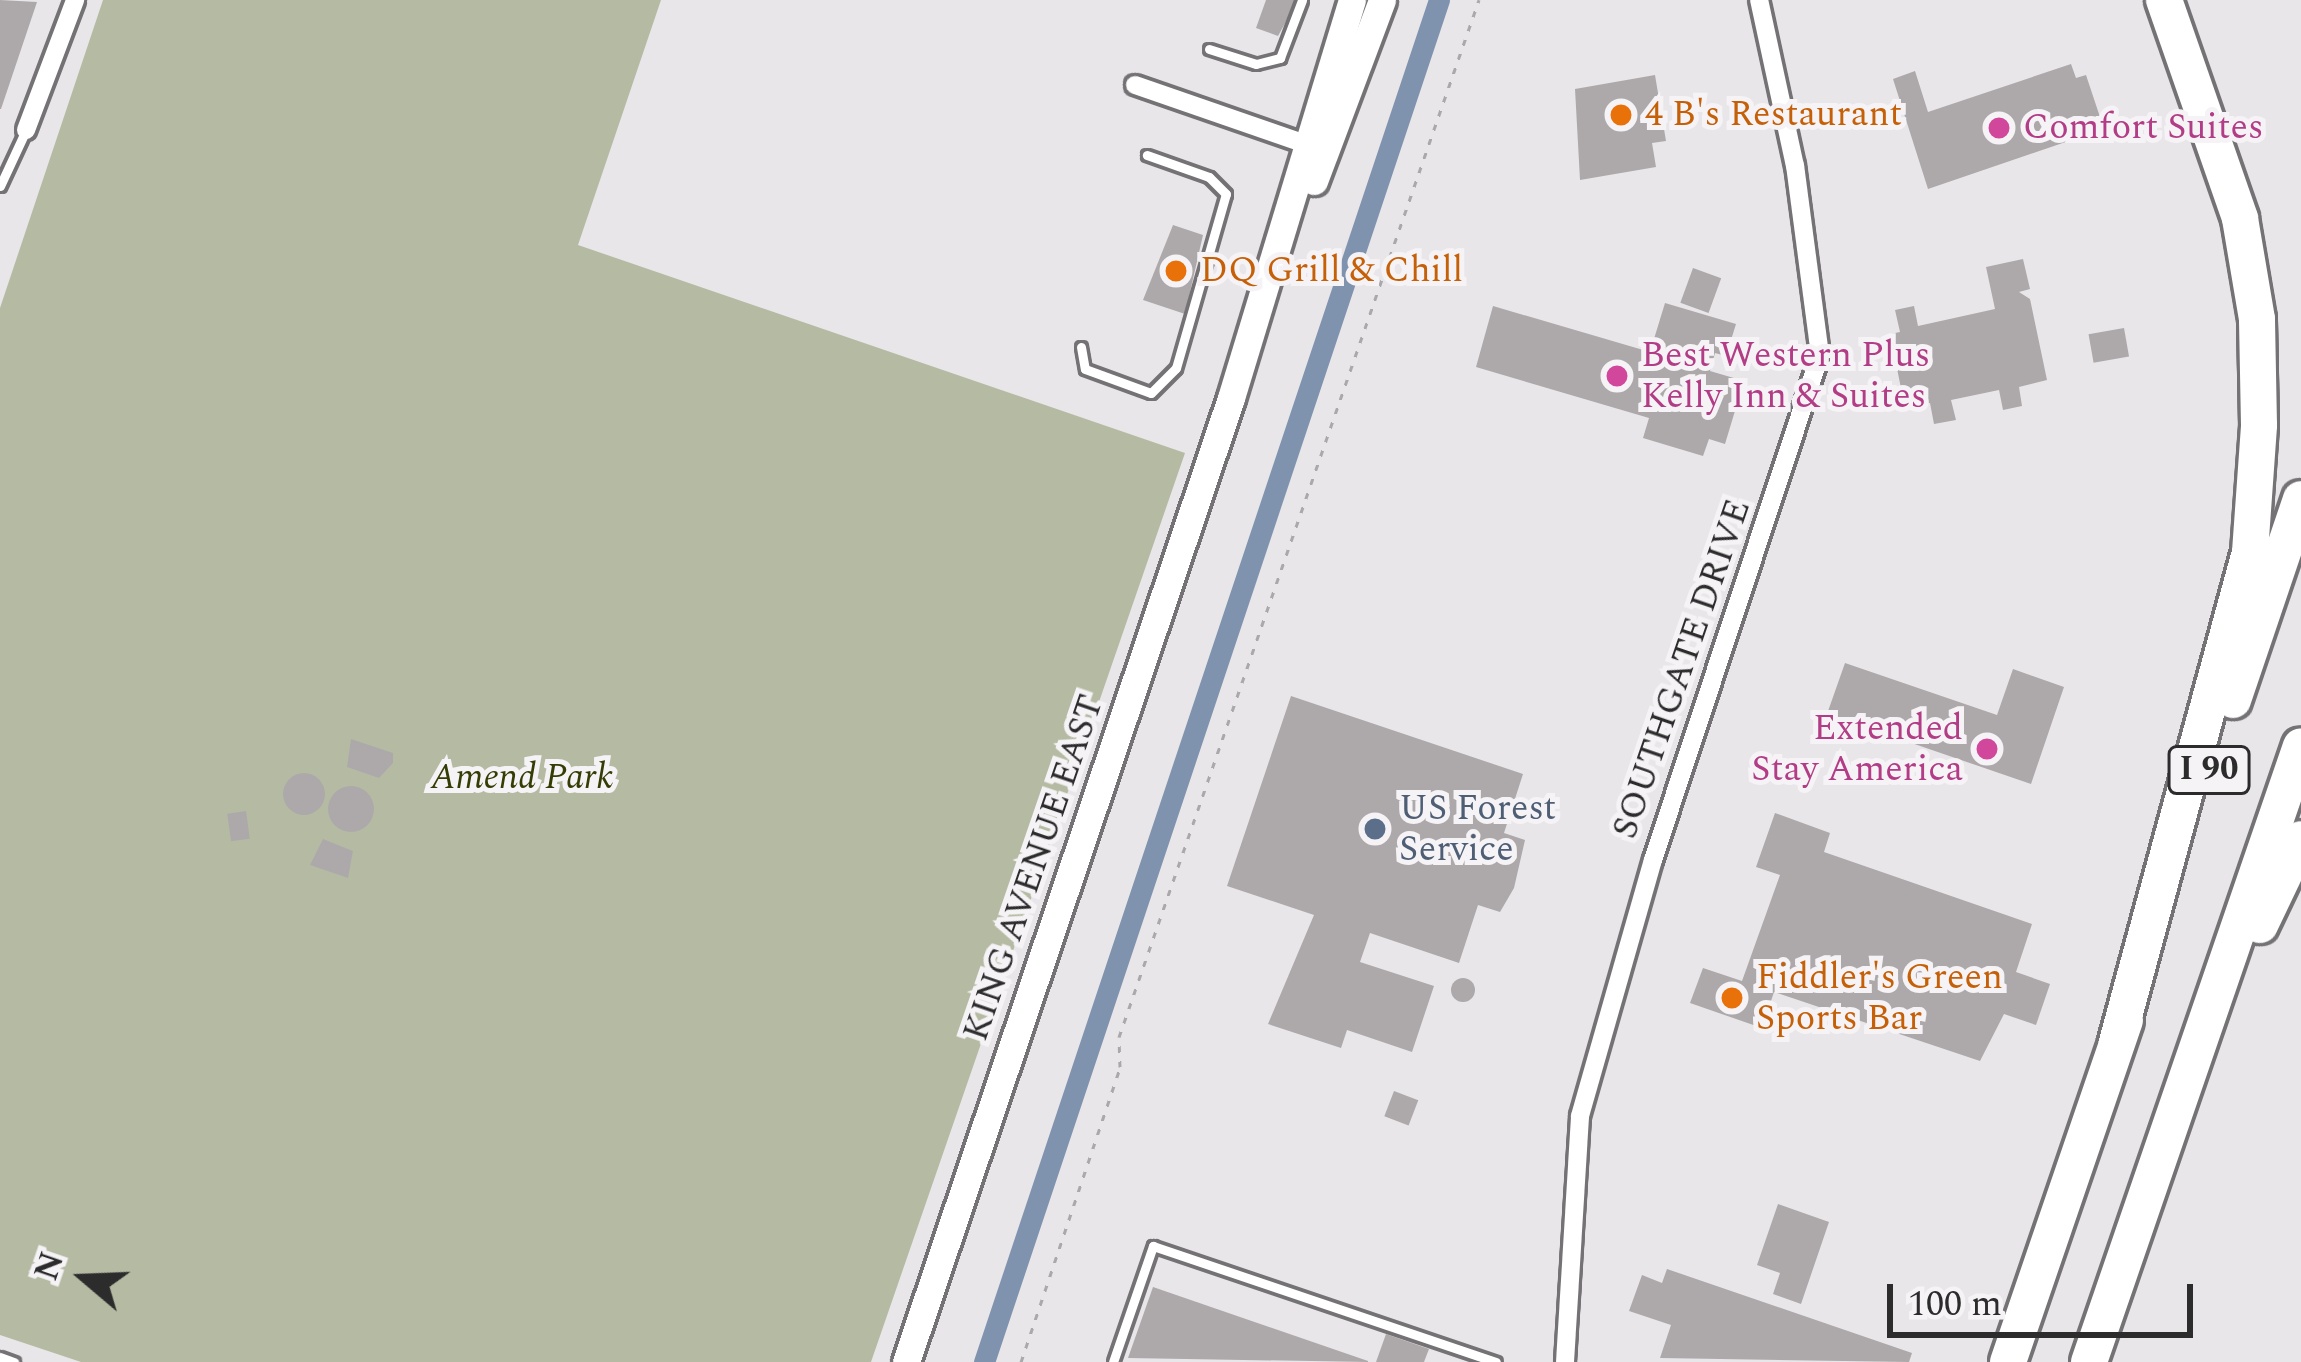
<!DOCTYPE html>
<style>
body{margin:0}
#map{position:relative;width:2301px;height:1362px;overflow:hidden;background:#e8e6e9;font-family:Spectral,serif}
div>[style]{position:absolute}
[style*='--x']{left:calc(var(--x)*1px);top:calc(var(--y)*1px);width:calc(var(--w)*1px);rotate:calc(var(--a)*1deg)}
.green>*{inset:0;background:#b5bba3}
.canal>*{height:21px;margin:-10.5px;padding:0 10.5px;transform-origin:10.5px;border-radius:10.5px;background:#7f93ae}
.building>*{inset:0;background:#ada9ab;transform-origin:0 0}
.round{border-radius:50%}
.path>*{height:3px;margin-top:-1.5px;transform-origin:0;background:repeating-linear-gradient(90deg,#a9a8aa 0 6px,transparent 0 15px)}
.roads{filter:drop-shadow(3px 0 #747275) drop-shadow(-3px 0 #747275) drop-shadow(0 3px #747275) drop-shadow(0 -3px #747275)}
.service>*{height:9px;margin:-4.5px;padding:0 4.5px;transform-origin:4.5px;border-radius:4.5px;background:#fff}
.minor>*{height:18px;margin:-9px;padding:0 9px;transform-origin:9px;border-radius:9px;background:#fff}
.secondary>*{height:27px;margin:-13.5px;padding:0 13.5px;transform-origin:13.5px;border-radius:13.5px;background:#fff}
.motorway>*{height:36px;margin:-18px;padding:0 18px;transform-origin:18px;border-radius:18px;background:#fff}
.dots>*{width:33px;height:33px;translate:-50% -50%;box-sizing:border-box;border:6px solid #f6f3f6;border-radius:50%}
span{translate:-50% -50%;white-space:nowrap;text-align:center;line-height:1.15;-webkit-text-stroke:10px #f6f3f6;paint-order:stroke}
.shield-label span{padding:3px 9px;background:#f6f3f6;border:3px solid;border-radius:9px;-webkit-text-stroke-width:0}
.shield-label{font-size:33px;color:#2d2c2d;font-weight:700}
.food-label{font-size:36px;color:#c56008}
.left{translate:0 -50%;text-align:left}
.hotel-label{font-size:36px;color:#b23c85}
.right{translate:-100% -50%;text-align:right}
.street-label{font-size:36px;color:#2d2c2d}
.park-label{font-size:36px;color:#343d04;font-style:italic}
.service-label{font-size:36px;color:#4e5e75}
.north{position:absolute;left:24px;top:1218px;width:120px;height:120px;-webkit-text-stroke:9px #f6f3f6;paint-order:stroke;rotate:289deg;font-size:33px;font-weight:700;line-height:48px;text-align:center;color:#2d2c2d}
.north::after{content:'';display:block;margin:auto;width:42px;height:54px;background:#2d2c2d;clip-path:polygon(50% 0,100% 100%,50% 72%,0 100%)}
.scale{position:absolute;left:1887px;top:1284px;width:306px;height:54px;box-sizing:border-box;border:6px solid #2d2c2d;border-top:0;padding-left:15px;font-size:36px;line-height:42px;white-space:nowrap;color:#2d2c2d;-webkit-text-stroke:9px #f6f3f6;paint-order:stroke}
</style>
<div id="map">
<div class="green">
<div style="clip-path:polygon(103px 0,661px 0,578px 245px,1185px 453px,871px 1362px,81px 1362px,0 1335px,0 308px)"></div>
</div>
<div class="canal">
<div style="--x:984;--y:1362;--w:1436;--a:-71.53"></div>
</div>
<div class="building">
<div style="clip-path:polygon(0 0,37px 2px,1px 109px,0 109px)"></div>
<div style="clip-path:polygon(1266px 0,1298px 0,1278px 36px,1256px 28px)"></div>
<div style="clip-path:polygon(2071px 64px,2076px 78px,2086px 75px,2101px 120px,2092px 133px,1928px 189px,1893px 79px,1915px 71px,1928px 112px)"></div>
<div style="clip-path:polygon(1655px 75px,1666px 141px,1652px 143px,1656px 167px,1580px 180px,1575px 89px)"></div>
<div style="clip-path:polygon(1173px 225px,1203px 235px,1185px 314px,1143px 300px)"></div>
<div style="clip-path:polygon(2023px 259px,2030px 289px,2019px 292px,2030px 299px,2047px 380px,2019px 387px,2022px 406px,2003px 410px,1999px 390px,1951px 400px,1956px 420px,1934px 424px,1930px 403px,1905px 408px,1890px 334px,1900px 332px,1895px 310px,1914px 306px,1918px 326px,1995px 309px,1986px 267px)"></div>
<div style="left:1693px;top:268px;width:30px;height:37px;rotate:20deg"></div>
<div style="clip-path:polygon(1665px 303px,1736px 324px,1726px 356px,1715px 353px,1710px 371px,1744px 381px,1725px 444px,1709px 439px,1703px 456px,1643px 438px,1649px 418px,1476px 367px,1493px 306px,1650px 352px)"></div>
<div style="left:2124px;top:328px;width:29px;height:36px;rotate:80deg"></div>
<div style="clip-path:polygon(1845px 663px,1997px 715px,2013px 669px,2064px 687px,2031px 784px,1827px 714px)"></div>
<div style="clip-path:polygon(1291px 696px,1523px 774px,1504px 833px,1525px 840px,1514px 888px,1500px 912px,1478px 905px,1459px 963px,1370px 933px,1360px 962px,1434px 986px,1412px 1052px,1347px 1030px,1341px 1048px,1268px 1024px,1314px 915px,1227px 886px)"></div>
<div style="clip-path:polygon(351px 739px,393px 753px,393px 763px,379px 778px,347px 767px)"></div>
<div class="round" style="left:283px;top:773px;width:42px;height:42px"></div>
<div class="round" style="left:328px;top:786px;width:46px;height:46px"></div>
<div style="left:246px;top:811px;width:28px;height:19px;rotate:82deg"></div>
<div style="clip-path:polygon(1775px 813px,1830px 833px,1824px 852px,2032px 924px,2016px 972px,2050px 984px,2036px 1025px,2004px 1014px,1980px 1061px,1774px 992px,1762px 1028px,1690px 1003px,1703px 968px,1742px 981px,1780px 875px,1756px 867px)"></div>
<div style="clip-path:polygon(323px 839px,353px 851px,348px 878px,310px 865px)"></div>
<div class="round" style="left:1451px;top:978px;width:24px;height:24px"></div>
<div style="left:1394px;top:1091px;width:26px;height:27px;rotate:21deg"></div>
<div style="clip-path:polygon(1778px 1204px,1829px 1222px,1801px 1304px,1773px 1294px,1780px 1273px,1757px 1265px)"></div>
<div style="clip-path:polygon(1667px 1269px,1912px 1353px,1909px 1362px,1660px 1358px,1671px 1325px,1629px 1311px,1642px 1275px,1662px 1283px)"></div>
<div style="clip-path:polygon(1153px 1287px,1368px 1361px,1368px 1362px,1128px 1358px)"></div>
<div style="clip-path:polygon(1386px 1334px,1429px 1349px,1424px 1362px,1376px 1362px)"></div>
</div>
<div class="path">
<div style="--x:1021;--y:1362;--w:311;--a:-71.4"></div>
<div style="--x:1120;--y:1067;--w:30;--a:-92"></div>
<div style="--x:1119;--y:1037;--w:1098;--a:-70.86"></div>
</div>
<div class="roads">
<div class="service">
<div style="--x:1209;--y:49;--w:49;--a:17.7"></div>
<div style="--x:1256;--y:64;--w:25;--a:-14"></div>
<div style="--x:1280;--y:58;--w:62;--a:-69.2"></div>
<div style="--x:0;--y:186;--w:62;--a:-65.1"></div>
<div style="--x:1081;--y:347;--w:22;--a:80"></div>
<div style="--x:1085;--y:369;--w:70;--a:20"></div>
<div style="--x:1151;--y:393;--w:35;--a:-45"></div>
<div style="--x:1176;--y:368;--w:181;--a:-74"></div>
<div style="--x:1226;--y:194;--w:24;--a:-135"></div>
<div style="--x:1209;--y:177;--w:66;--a:-160.5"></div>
<div style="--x:0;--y:1357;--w:15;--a:20"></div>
<div style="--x:1113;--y:1362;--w:123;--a:-71"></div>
<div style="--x:1153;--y:1246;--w:362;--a:18.7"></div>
</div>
<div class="minor">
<div style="--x:1135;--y:85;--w:183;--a:19.1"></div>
<div style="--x:26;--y:130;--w:139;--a:-69.3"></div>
<div style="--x:1565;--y:1362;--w:246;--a:-86.5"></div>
<div style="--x:1580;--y:1116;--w:266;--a:-74.1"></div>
<div style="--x:1653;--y:860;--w:532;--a:-71.7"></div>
<div style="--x:1820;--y:355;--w:191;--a:-97.5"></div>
<div style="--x:1795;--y:166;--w:170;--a:-102.2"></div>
</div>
<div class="secondary">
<div style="--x:1314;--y:181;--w:193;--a:-69.4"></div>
<div style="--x:906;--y:1362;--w:1017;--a:-71.37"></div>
<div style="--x:1231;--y:398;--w:416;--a:-73.1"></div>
</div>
<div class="motorway">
<div style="--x:2233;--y:700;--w:212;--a:-71.3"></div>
<div style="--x:2260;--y:925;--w:95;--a:-64.5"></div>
<div style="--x:2117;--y:1042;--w:508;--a:-74.81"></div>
<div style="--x:2250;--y:552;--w:127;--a:-85.9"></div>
<div style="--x:2259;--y:425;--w:106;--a:-91.1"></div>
<div style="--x:2257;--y:319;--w:102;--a:-99.6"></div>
<div style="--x:2240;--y:218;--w:231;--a:-109.2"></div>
<div style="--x:2008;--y:1362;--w:361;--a:-71.1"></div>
<div style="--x:2089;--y:1362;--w:651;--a:-71.01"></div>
</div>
</div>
<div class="dots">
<div style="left:1621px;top:115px;background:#e8710a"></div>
<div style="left:1999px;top:128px;background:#d1479c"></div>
<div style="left:1176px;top:271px;background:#e8710a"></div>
<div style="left:1617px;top:376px;background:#d1479c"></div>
<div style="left:1987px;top:749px;background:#d1479c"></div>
<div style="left:1375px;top:829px;background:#5c6f8a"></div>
<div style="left:1732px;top:998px;background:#e8710a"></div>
</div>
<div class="shield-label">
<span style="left:2209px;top:770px">I 90</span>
</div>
<div class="food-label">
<span class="left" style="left:1645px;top:115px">4 B's Restaurant</span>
<span class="left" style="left:1200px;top:271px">DQ Grill &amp; Chill</span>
<span class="left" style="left:1756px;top:998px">Fiddler's Green<br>Sports Bar</span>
</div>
<div class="hotel-label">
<span class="left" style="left:2023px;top:128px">Comfort Suites</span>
<span class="left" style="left:1641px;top:376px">Best Western Plus<br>Kelly Inn &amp; Suites</span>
<span class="right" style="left:1963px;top:749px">Extended<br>Stay America</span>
</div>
<div class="street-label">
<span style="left:1682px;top:669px;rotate:-71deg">SOUTHGATE DRIVE</span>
<span style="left:1034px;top:868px;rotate:-71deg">KING AVENUE EAST</span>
</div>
<div class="park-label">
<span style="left:522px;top:778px">Amend Park</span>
</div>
<div class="service-label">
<span class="left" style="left:1399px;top:829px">US Forest<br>Service</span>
</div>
<div class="north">N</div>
<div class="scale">100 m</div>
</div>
